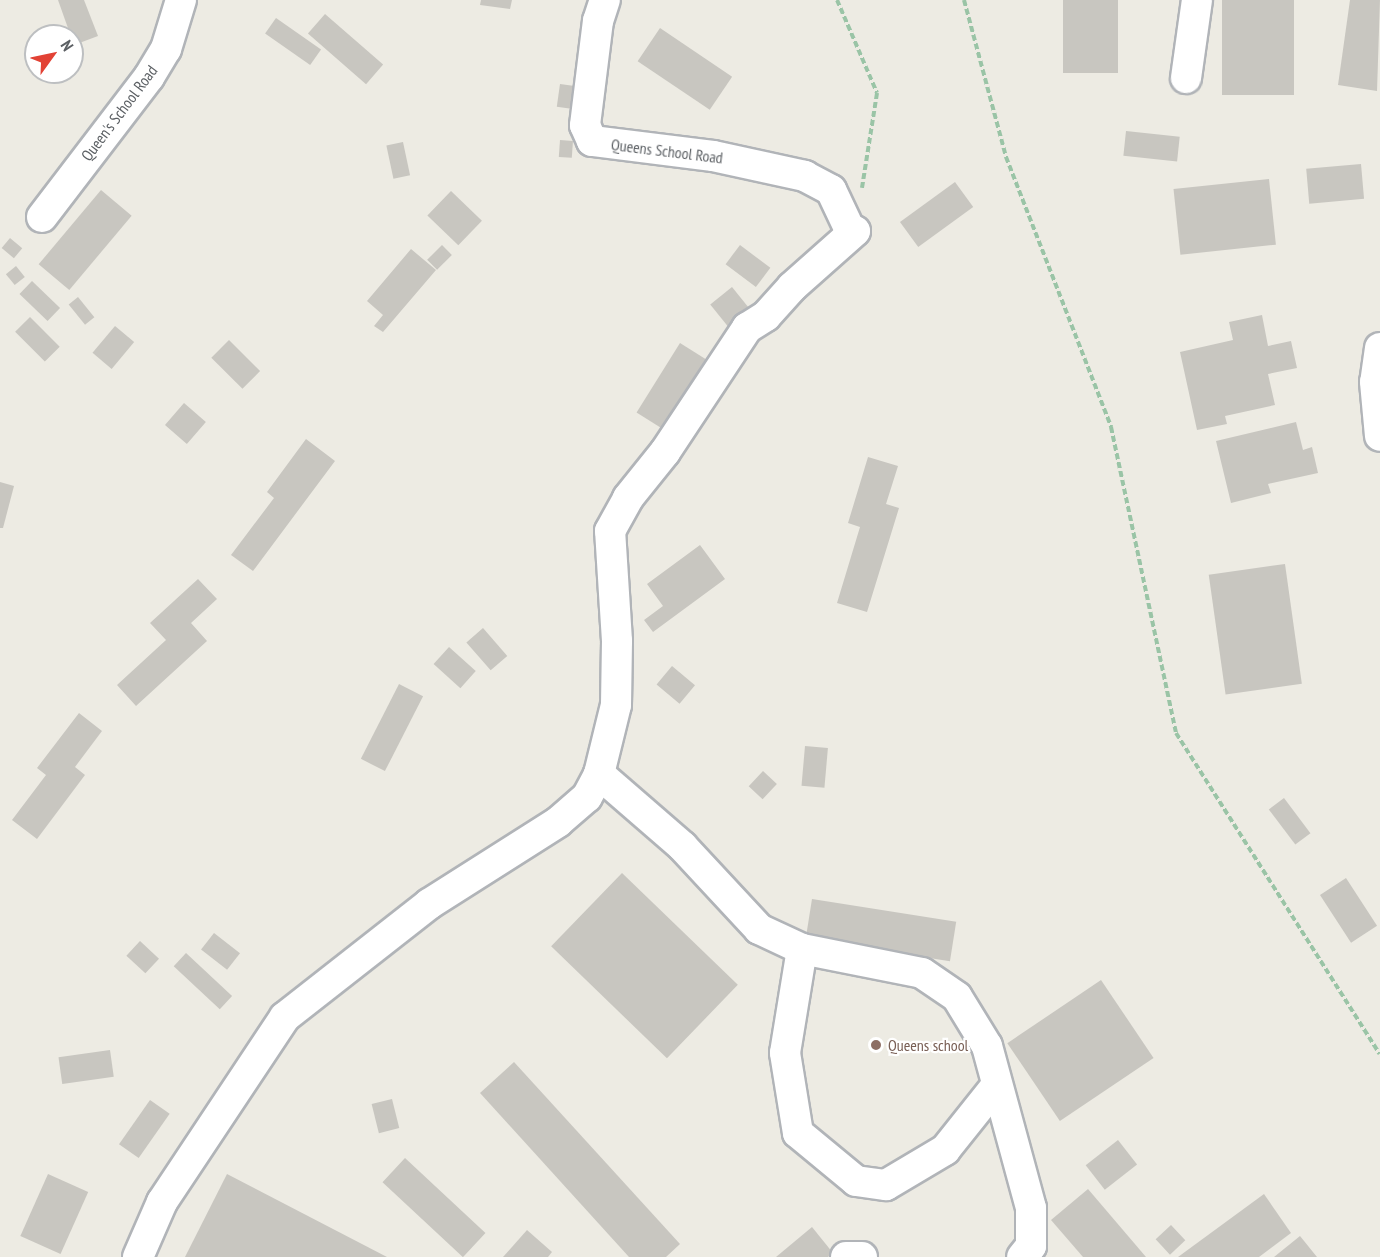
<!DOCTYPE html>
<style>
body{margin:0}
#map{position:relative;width:1380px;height:1257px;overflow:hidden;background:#edebe3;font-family:"PT Sans Narrow",sans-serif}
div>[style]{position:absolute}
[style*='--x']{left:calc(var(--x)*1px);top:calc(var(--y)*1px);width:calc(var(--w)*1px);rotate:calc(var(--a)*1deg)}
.building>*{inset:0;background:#c8c6c0;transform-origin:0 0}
.path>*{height:4px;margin-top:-2px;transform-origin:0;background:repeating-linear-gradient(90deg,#9ac4a6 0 6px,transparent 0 9px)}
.roads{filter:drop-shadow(2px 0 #b1b4b8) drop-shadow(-2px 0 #b1b4b8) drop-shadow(0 2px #b1b4b8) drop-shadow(0 -2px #b1b4b8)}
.minor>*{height:30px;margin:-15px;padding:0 15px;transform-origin:15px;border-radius:15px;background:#fff}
.dots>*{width:16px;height:16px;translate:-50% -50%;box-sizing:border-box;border:3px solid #fff;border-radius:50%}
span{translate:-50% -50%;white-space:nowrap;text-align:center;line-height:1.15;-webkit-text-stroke:4.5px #fff;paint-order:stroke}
.street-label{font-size:16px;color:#5b5f63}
.education-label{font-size:16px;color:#785e54}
.left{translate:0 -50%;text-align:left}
.north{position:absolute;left:24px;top:24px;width:60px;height:60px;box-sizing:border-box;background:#fff;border:2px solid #bdbfc1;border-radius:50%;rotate:57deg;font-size:16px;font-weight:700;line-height:24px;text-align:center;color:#5b5f63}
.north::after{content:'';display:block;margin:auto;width:21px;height:27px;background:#e24235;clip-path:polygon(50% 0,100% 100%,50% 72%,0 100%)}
</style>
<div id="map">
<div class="building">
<div style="clip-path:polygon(58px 0,84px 0,98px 36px,74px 45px)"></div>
<div style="clip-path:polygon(481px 0,512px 0,510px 9px,480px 5px)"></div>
<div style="left:1063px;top:0;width:55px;height:73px"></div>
<div style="left:1222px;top:0;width:72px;height:95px"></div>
<div style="clip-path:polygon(1350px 0,1380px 0,1377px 91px,1338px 85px)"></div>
<div style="left:325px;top:14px;width:77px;height:26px;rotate:41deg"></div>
<div style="left:276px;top:18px;width:55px;height:19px;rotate:35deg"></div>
<div style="left:660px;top:28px;width:87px;height:40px;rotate:34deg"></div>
<div style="left:560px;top:84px;width:22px;height:23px;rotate:8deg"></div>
<div style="left:1126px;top:131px;width:54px;height:25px;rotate:6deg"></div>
<div style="left:560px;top:140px;width:13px;height:17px;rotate:4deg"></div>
<div style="left:403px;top:142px;width:34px;height:17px;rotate:78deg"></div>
<div style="left:1361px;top:164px;width:35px;height:55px;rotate:85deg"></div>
<div style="left:1269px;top:179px;width:66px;height:96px;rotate:84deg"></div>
<div style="left:955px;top:182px;width:31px;height:68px;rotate:54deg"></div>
<div style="left:101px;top:190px;width:40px;height:97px;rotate:40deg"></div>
<div style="left:451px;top:191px;width:43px;height:34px;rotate:44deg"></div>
<div style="left:10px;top:238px;width:16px;height:13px;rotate:40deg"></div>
<div style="left:442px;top:245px;width:14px;height:21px;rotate:45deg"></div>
<div style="left:740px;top:245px;width:38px;height:24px;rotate:37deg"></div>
<div style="clip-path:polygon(411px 249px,436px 270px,383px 332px,374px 326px,383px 315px,367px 301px)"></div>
<div style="left:16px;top:266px;width:14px;height:13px;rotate:51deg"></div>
<div style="left:32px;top:281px;width:39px;height:18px;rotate:44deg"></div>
<div style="left:732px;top:287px;width:33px;height:28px;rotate:51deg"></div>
<div style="left:78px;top:297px;width:26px;height:12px;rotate:51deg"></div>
<div style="clip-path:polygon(1262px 315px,1268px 346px,1291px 341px,1297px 368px,1268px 374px,1275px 405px,1225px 416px,1227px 424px,1197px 430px,1180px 352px,1233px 340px,1229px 322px)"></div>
<div style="left:30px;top:317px;width:42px;height:21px;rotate:45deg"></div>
<div style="left:115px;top:326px;width:25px;height:35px;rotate:40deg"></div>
<div style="left:229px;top:340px;width:44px;height:25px;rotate:45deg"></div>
<div style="left:680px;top:343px;width:31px;height:82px;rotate:32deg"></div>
<div style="left:184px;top:403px;width:29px;height:29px;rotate:41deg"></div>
<div style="clip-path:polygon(1296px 422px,1303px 450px,1312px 447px,1318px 473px,1268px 484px,1271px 493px,1231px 503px,1216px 441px)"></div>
<div style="clip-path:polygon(306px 439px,335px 461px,253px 571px,231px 555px,274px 498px,267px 492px)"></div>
<div style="clip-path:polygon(868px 457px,898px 466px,886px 504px,899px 508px,867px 612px,837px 603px,860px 527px,848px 523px)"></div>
<div style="clip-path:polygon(0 482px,14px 486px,3px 528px,0 528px)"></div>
<div style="clip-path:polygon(700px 545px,725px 579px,653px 632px,644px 620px,663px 606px,647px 584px)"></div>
<div style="left:1285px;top:564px;width:121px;height:77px;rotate:82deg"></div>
<div style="clip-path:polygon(198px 579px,217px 599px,191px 623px,207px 641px,136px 706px,117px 685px,166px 640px,150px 623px)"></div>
<div style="left:483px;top:628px;width:37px;height:22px;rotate:49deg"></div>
<div style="left:449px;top:647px;width:36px;height:23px;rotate:42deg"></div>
<div style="left:672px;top:666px;width:30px;height:24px;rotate:40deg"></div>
<div style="left:399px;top:684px;width:27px;height:84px;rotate:27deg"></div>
<div style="clip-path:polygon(79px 713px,102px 731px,75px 767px,85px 775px,37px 839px,12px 820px,46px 775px,37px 768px)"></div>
<div style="left:805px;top:746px;width:23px;height:40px;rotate:5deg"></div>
<div style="left:763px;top:771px;width:19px;height:21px;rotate:43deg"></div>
<div style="left:1284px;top:798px;width:44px;height:19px;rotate:53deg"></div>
<div style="left:622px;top:873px;width:161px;height:102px;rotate:44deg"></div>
<div style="left:1346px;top:878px;width:57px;height:31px;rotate:57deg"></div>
<div style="left:812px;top:899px;width:146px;height:40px;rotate:9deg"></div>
<div style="left:214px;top:933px;width:33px;height:21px;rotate:38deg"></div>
<div style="left:140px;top:941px;width:26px;height:20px;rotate:43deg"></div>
<div style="left:186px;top:953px;width:63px;height:18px;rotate:43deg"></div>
<div style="left:1101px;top:980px;width:94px;height:113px;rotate:56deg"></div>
<div style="left:110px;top:1050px;width:27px;height:52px;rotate:82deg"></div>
<div style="clip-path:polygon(514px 1062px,680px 1244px,666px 1257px,629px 1257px,480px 1093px)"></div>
<div style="left:392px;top:1099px;width:30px;height:21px;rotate:76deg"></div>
<div style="left:150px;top:1100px;width:24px;height:54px;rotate:35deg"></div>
<div style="left:1118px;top:1140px;width:31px;height:41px;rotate:52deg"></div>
<div style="left:405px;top:1158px;width:110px;height:33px;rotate:43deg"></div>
<div style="left:48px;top:1174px;width:44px;height:68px;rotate:24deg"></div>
<div style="clip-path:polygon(227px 1174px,387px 1257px,185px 1257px)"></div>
<div style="clip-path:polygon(1088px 1189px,1146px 1257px,1083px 1257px,1051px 1220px)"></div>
<div style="clip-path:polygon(1264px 1194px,1291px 1233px,1259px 1257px,1178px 1257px)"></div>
<div style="left:1171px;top:1225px;width:21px;height:21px;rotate:47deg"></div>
<div style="clip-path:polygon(812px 1227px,833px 1253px,828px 1257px,776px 1257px)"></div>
<div style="clip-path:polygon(527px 1230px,552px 1252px,548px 1257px,503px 1257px)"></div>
<div style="clip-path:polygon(1300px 1236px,1317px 1257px,1274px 1257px)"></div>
</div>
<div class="path">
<div style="--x:837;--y:0;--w:101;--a:66.7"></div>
<div style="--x:877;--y:93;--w:96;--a:99"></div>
<div style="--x:964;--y:0;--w:163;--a:75"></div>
<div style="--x:1006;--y:157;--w:290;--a:68.7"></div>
<div style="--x:1111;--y:427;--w:313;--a:78"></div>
<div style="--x:1176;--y:733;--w:380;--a:57.6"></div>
</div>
<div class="roads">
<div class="minor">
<div style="--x:1186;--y:78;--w:79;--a:-82"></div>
<div style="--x:42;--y:217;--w:176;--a:-52.6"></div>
<div style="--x:149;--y:77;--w:33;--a:-59"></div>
<div style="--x:166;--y:49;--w:51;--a:-73"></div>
<div style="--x:1380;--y:348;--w:34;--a:98"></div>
<div style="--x:1375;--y:382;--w:54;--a:84.7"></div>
<div style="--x:599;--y:774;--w:110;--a:40.9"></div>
<div style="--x:682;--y:846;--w:113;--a:47.1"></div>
<div style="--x:759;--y:929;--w:47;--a:24.9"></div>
<div style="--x:802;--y:949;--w:122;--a:11.3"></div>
<div style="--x:922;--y:973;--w:42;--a:34.4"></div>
<div style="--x:957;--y:997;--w:57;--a:58.5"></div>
<div style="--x:987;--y:1046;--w:168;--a:74.8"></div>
<div style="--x:1031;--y:1208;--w:38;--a:90"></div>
<div style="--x:1031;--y:1246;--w:14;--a:129"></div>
<div style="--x:802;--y:949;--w:105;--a:99.3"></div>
<div style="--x:785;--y:1053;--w:81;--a:80.8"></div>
<div style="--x:798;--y:1133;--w:75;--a:39.6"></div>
<div style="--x:856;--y:1181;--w:30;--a:8"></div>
<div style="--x:886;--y:1185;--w:69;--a:-30.7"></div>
<div style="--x:945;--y:1150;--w:82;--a:-51.4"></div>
<div style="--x:138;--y:1257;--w:60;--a:-66.4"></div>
<div style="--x:162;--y:1202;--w:222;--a:-56.4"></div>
<div style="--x:285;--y:1017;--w:183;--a:-38.1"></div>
<div style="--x:429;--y:904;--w:153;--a:-32.4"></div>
<div style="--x:558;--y:822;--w:38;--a:-41"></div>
<div style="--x:587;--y:797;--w:26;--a:-62"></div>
<div style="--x:599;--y:774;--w:71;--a:-76.2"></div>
<div style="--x:616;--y:705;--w:64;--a:-89.1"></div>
<div style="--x:617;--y:641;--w:110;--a:-93.6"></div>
<div style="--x:610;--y:531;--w:38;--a:-61"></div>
<div style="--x:628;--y:498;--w:59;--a:-51.2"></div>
<div style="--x:665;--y:452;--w:149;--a:-56.5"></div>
<div style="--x:747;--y:328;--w:22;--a:-32"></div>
<div style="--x:766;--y:316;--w:39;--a:-48"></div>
<div style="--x:792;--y:287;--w:84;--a:-41.6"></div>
<div style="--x:855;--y:231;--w:7;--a:-153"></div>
<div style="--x:849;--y:228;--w:42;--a:-115.3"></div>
<div style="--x:831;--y:190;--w:30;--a:-152"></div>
<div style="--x:805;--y:176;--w:94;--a:-167.7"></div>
<div style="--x:713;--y:156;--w:122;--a:-172.9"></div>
<div style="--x:592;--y:141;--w:17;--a:-114"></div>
<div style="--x:585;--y:125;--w:105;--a:-82.9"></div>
<div style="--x:598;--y:21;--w:22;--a:-72"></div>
<div style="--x:846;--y:1257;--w:16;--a:0"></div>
</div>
</div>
<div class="dots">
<div style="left:876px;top:1045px;background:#8d6e63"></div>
</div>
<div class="street-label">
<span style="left:119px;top:113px;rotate:-53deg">Queen's School Road</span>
<span style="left:667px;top:151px;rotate:7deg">Queens School Road</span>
</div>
<div class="education-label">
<span class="left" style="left:888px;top:1045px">Queens school</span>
</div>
<div class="north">N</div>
</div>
